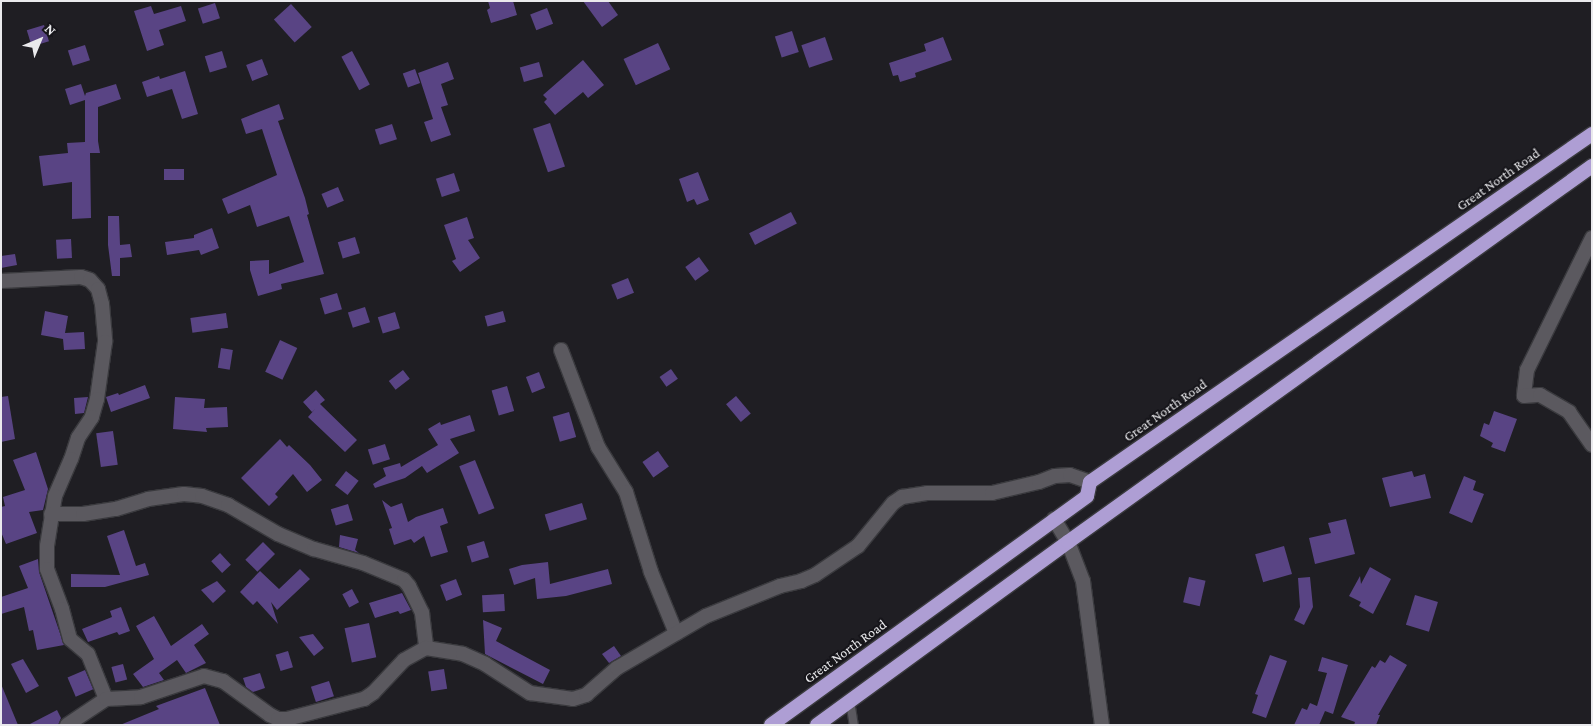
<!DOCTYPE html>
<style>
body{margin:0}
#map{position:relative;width:1593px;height:726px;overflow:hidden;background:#1f1e23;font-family:"Crimson Pro",serif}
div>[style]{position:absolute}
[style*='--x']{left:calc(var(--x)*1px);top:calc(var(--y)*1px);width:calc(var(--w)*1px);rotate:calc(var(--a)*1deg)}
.building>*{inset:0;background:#594484;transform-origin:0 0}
.roads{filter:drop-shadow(1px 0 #3a3a3e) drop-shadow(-1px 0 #3a3a3e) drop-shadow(0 1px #3a3a3e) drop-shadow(0 -1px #3a3a3e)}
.service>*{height:8px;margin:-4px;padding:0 4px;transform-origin:4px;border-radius:4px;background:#5b595f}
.minor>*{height:14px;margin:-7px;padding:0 7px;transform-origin:7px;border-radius:7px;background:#5b595f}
.trunk>*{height:14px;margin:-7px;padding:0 7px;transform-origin:7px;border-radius:7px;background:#ae9ed4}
span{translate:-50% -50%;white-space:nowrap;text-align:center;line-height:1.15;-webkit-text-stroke:4px #16151a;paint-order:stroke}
.street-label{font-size:14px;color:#eaeaed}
.frame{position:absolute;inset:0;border:2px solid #eaeaed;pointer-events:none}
.north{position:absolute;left:15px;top:15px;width:50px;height:50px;-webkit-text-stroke:4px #16151a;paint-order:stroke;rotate:45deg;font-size:14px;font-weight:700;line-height:20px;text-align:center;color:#eaeaed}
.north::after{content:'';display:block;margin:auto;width:18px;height:22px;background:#eaeaed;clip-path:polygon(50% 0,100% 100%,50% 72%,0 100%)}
</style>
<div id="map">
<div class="building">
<div style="clip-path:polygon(488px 1px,513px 1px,517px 15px,491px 23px,487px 10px,490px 8px)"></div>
<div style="clip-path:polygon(583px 1px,608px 1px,618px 15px,602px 27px)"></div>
<div style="left:215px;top:3px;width:16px;height:18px;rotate:72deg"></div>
<div style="left:291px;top:4px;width:31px;height:23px;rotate:48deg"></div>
<div style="clip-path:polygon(151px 6px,154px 14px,181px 6px,186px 21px,159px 30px,164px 45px,147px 51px,134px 11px)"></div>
<div style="left:547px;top:8px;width:17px;height:18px;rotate:69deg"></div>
<div style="left:44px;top:25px;width:17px;height:18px;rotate:73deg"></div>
<div style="left:792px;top:31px;width:22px;height:18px;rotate:72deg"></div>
<div style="left:825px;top:37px;width:24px;height:25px;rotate:71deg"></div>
<div style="clip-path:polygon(943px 37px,952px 60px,915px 73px,916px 77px,900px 82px,898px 75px,893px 76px,889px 63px,926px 51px,924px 44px)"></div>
<div style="left:658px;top:43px;width:29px;height:38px;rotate:65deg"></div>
<div style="left:85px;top:45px;width:16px;height:18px;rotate:72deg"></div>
<div style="left:222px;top:51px;width:17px;height:18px;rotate:73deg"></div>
<div style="left:352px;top:51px;width:38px;height:12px;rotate:62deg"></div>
<div style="left:262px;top:59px;width:17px;height:17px;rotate:69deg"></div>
<div style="clip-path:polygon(583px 60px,604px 85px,588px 98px,583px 92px,555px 115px,544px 102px,547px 99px,543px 95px)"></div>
<div style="clip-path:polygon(448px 62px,454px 79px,441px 84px,448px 105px,441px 107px,451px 135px,431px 142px,424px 122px,433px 119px,418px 73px)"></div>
<div style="left:539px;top:62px;width:15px;height:20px;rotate:74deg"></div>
<div style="left:415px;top:69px;width:15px;height:13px;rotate:70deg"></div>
<div style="clip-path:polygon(185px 71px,198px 114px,182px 119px,172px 89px,147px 97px,142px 82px,159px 76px,160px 79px)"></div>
<div style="clip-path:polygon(81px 84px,85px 96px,86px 93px,116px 84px,121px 99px,98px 107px,98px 141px,100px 153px,90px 153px,91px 218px,72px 219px,72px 182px,43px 186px,39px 156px,68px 153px,67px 143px,85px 142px,85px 100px,70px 105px,65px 89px)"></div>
<div style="clip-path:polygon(279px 104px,284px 119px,278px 121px,305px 198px,309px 214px,307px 215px,324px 274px,281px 284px,282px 289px,258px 296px,250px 270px,250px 261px,269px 260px,269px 274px,304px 262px,289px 216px,257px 227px,250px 205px,228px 214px,222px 199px,277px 175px,262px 129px,246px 134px,241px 119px)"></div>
<div style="left:550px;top:123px;width:46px;height:18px;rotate:71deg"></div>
<div style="left:392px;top:124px;width:16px;height:18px;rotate:72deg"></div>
<div style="left:164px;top:169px;width:20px;height:11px"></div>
<div style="clip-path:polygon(698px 172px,709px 200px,697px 205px,694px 199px,687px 202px,679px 179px)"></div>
<div style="left:454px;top:173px;width:19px;height:19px;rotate:72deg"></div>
<div style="left:338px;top:187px;width:15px;height:18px;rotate:67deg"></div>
<div style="left:791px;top:212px;width:13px;height:47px;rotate:63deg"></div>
<div style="clip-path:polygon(108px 216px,119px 216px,120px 245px,130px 244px,132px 257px,120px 258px,120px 276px,112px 276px,108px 245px)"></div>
<div style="clip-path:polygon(467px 217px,474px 238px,468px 240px,480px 258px,460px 272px,452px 261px,456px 259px,444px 225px)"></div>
<div style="clip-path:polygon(212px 228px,219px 248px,201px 255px,199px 250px,167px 255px,165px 242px,194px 238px,194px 235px)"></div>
<div style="left:355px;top:237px;width:17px;height:18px;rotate:73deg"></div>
<div style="left:71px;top:239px;width:19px;height:15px;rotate:87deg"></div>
<div style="clip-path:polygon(15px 254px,17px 265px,1px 268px,1px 256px)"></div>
<div style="left:699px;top:257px;width:17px;height:17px;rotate:54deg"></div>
<div style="left:628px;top:278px;width:16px;height:18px;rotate:68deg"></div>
<div style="left:337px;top:293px;width:17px;height:18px;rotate:73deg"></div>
<div style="left:365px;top:307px;width:16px;height:18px;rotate:72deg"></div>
<div style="clip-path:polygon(45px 311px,68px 316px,65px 333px,84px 332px,85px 349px,64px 350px,63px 339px,41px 335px)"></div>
<div style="left:503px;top:311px;width:11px;height:19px;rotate:75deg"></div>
<div style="left:395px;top:312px;width:17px;height:18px;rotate:73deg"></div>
<div style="left:226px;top:313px;width:15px;height:36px;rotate:82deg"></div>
<div style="left:280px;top:340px;width:19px;height:35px;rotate:25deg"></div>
<div style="left:221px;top:348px;width:12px;height:20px;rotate:9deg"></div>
<div style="left:671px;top:369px;width:12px;height:14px;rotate:55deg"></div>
<div style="left:403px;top:370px;width:11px;height:18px;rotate:52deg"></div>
<div style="left:539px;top:372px;width:17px;height:14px;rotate:69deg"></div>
<div style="clip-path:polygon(145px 385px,150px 398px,111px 412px,106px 397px,118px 393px,119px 395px)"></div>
<div style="left:507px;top:386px;width:26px;height:16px;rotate:74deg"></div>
<div style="clip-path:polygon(316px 390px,325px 400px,320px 404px,357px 440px,345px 452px,308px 417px,315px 409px,312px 412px,303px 402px)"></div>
<div style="clip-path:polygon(8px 396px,15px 439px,1px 442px,1px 397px)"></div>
<div style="left:736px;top:396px;width:23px;height:13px;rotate:50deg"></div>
<div style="clip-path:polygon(88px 397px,84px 413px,75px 414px,74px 398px)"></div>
<div style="clip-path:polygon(175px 397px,205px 399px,204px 408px,227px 407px,228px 427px,206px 428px,207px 432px,173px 429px)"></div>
<div style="clip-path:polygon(1494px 411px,1517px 419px,1505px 452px,1491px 447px,1493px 443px,1480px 436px,1484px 423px,1489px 425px)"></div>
<div style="left:569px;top:412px;width:26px;height:17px;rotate:74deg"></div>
<div style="clip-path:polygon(470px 415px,475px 431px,450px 439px,459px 453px,427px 473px,422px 466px,405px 478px,375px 488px,373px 484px,386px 476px,383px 468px,400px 463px,401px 467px,438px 445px,428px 429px,440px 422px,441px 425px)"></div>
<div style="left:113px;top:431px;width:34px;height:17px;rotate:82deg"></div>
<div style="clip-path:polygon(280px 439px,287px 447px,289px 445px,310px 465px,322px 480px,307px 492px,293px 474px,275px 494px,278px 497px,269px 506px,241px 478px)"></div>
<div style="left:385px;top:444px;width:16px;height:18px;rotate:72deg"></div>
<div style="left:658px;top:451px;width:19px;height:19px;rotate:55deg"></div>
<div style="clip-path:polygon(36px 452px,48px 489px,43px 510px,29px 512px,37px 533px,6px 544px,1px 532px,1px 507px,5px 506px,3px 497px,25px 490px,13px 460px)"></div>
<div style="left:475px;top:460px;width:52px;height:17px;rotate:68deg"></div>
<div style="left:346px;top:471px;width:16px;height:18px;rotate:38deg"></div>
<div style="clip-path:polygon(1412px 471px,1414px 477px,1425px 474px,1431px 498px,1390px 507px,1382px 478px)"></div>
<div style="clip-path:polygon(1464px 476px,1476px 481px,1473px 490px,1484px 494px,1472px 523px,1449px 513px)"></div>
<div style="clip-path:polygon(382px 500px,391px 507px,402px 503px,408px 522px,416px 517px,443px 508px,448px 523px,440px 526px,448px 552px,431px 557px,424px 536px,414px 543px,411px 539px,394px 545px,389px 529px,392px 528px)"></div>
<div style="left:582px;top:503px;width:17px;height:39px;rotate:73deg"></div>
<div style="left:348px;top:504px;width:17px;height:18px;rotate:73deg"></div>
<div style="clip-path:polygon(1346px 519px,1355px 554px,1315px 564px,1309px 538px,1331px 533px,1328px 523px)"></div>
<div style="clip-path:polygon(124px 530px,136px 566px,145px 563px,149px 575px,105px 587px,71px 587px,71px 574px,120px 575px,107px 536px)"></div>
<div style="clip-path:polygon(340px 535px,358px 539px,355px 550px,359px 553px,339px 547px)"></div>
<div style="left:484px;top:541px;width:17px;height:18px;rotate:73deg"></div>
<div style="left:263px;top:542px;width:17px;height:25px;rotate:45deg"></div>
<div style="left:1284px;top:546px;width:29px;height:30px;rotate:74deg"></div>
<div style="left:220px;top:553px;width:16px;height:12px;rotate:47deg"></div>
<div style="clip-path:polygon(38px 559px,39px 572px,64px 645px,37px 650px,33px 630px,29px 631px,24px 607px,1px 614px,1px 597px,28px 588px,19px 566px)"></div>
<div style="clip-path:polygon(548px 562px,550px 584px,608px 569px,612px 584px,566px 596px,537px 599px,535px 578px,514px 585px,509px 569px,522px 565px)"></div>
<div style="clip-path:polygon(1370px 567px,1391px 579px,1373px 614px,1359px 606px,1361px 602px,1349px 596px,1360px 576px,1361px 584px)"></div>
<div style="clip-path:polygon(300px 569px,310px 579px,277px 610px,271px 602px,278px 624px,257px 601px,253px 605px,240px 592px,260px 571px,279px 589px)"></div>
<div style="left:1189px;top:577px;width:17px;height:26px;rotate:13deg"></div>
<div style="clip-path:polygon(1310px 577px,1313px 607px,1304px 625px,1294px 620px,1300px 607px,1298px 578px)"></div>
<div style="left:456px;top:579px;width:17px;height:17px;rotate:69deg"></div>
<div style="clip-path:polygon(217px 581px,226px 591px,213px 603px,201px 590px)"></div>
<div style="left:352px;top:589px;width:15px;height:11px;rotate:62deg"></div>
<div style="clip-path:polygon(402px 593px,411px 610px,400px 614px,398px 611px,375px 618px,369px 603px)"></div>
<div style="left:504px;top:594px;width:17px;height:22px;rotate:87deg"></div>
<div style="left:1415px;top:595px;width:24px;height:31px;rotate:17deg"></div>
<div style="clip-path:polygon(121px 607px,130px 631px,119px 635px,117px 632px,88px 642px,82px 629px,112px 617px,110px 611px)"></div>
<div style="clip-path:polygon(154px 616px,171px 646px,202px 624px,209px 634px,194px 645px,206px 663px,186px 673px,177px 660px,159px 673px,164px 680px,143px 687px,133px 674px,154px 659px,136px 626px)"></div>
<div style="clip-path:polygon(483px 620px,502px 628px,496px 641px,550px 670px,543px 684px,485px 654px)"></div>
<div style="left:369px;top:623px;width:35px;height:25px;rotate:78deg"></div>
<div style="clip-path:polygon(313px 634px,324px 648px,314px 656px,299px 637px)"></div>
<div style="clip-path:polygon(614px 646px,621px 656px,609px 663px,602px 654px)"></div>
<div style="left:288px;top:651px;width:17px;height:13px;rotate:73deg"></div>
<div style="clip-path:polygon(1270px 655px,1287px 661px,1266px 718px,1252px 713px,1258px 695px,1255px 694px)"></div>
<div style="clip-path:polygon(1390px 655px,1407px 665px,1378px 715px,1380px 715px,1376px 725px,1354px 725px,1355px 722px,1341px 717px,1372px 666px,1375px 668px,1380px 660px,1385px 663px)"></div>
<div style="clip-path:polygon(1322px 657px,1348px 665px,1333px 714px,1325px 711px,1319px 725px,1294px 725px,1302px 708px,1307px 710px,1310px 703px,1317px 706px,1327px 673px,1318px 671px)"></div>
<div style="clip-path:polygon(23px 659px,39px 686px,26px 693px,11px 664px)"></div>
<div style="left:123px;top:664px;width:16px;height:12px;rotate:75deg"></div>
<div style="left:444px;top:669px;width:20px;height:16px;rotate:81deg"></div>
<div style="left:85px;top:670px;width:21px;height:19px;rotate:67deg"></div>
<div style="clip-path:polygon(260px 673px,265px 688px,253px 692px,246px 687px,243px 678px)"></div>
<div style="left:329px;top:681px;width:16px;height:19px;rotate:72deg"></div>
<div style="clip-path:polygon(1px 684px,18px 725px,1px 725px)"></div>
<div style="clip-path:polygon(205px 688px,220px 725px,120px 725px,159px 709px,156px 706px)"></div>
<div style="clip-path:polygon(57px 710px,61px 718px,58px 725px,28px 725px)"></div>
</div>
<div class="roads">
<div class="service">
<div style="--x:850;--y:701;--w:24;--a:81"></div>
</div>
<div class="minor">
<div style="--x:1592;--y:238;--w:147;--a:116.2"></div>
<div style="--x:1527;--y:370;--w:26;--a:97"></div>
<div style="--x:1524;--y:396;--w:16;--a:-4"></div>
<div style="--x:1540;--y:395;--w:34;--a:30"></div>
<div style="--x:1569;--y:412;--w:40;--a:55.1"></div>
<div style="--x:1;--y:281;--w:80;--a:-2.9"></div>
<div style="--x:81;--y:277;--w:9;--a:18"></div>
<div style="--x:90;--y:280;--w:12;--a:48"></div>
<div style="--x:98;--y:289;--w:16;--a:75"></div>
<div style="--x:102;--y:304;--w:38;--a:85"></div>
<div style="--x:105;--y:342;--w:58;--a:98"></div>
<div style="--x:97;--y:399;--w:19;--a:106"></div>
<div style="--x:92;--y:417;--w:25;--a:124"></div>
<div style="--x:78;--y:438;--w:22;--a:108"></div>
<div style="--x:71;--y:459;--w:40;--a:113.4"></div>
<div style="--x:55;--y:496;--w:51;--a:99.1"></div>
<div style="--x:47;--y:546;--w:23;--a:90"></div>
<div style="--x:47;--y:569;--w:43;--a:69.4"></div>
<div style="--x:62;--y:609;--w:31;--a:75"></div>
<div style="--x:70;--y:639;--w:23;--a:40"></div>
<div style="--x:88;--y:654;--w:48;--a:68.2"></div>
<div style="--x:561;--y:350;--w:104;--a:69.1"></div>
<div style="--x:598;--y:447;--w:53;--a:58.1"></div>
<div style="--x:626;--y:492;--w:84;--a:72.6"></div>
<div style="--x:651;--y:572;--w:66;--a:67.7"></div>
<div style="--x:51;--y:514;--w:32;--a:0"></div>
<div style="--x:83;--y:514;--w:33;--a:-9"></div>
<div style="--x:116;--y:509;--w:34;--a:-17"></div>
<div style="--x:148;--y:499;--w:36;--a:-8"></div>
<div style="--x:184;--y:494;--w:18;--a:6"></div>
<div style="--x:202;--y:496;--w:28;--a:19"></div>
<div style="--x:228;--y:505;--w:58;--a:30.1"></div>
<div style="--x:278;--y:534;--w:39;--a:23"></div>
<div style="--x:314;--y:549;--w:51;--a:15.9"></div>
<div style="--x:363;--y:563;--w:44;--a:22.5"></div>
<div style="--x:404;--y:580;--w:8;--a:50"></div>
<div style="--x:409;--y:586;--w:30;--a:64"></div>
<div style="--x:422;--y:613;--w:35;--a:83"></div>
<div style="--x:1054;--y:519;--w:27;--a:59"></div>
<div style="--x:1068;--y:542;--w:42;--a:69"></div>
<div style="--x:1083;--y:581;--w:145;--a:82.5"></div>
<div style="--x:67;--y:725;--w:47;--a:-33.7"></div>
<div style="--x:106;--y:699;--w:35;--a:-3"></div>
<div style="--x:141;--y:697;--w:66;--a:-18.4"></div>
<div style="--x:204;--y:676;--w:20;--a:15"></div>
<div style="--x:223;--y:681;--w:58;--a:35.9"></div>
<div style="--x:270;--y:715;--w:9;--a:27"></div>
<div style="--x:278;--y:719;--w:9;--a:0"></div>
<div style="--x:287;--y:719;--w:80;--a:-14.6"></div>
<div style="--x:364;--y:699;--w:11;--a:-34"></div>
<div style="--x:373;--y:693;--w:45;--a:-46.8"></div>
<div style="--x:404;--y:660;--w:25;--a:-29"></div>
<div style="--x:426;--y:648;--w:37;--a:9"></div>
<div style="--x:463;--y:654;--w:24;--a:24"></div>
<div style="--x:485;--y:664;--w:54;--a:32.8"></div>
<div style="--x:530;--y:693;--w:43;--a:7.9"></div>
<div style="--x:573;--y:699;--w:14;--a:-17"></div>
<div style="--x:586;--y:695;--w:41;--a:-41.1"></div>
<div style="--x:617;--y:668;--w:103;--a:-30.3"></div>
<div style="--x:706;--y:616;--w:80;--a:-22.1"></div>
<div style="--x:780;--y:586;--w:22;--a:-13"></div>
<div style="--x:801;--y:581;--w:15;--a:-23"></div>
<div style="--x:815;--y:575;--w:52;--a:-34"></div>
<div style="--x:858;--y:546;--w:55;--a:-50.9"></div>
<div style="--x:893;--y:503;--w:11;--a:-34"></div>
<div style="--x:902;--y:497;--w:25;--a:-9"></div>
<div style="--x:927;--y:493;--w:65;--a:0"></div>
<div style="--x:992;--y:493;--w:48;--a:-13.2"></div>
<div style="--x:1039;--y:482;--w:17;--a:-21"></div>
<div style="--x:1055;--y:476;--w:15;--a:-4"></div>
<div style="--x:1070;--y:475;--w:21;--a:19"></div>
</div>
<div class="trunk">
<div style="--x:771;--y:725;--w:390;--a:-35.9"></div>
<div style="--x:1087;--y:496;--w:14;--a:-78"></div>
<div style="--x:1090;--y:482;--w:611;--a:-34.73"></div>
<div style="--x:817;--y:725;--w:311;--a:-36.1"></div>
<div style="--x:1068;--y:542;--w:645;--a:-35.66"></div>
</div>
</div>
<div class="street-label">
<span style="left:1498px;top:179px;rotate:-35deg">Great North Road</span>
<span style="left:1165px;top:410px;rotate:-35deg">Great North Road</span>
<span style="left:845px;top:651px;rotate:-36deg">Great North Road</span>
</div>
<div class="frame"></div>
<div class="north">N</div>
</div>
